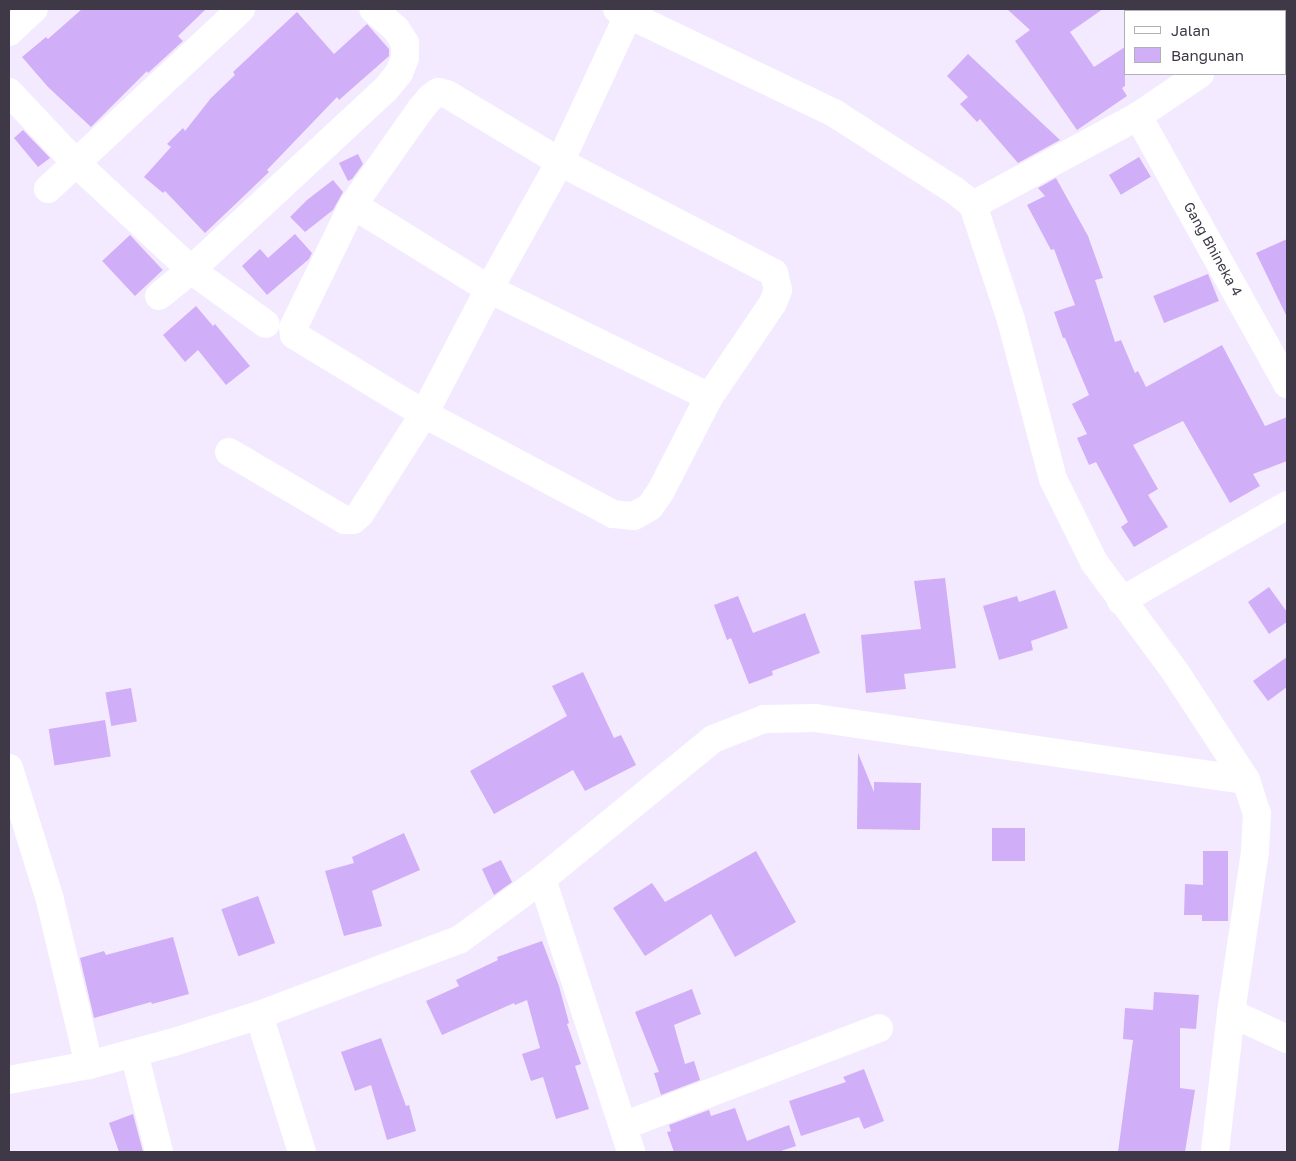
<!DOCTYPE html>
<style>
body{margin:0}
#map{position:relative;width:1296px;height:1161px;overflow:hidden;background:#f3eaff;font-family:"Golos Text",sans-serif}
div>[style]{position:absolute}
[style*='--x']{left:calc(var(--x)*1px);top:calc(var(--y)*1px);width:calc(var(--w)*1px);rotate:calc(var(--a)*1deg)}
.building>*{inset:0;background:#d1aef8;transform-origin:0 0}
.street>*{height:28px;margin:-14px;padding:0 14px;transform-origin:14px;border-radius:14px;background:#fff}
.secondary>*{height:28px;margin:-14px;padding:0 14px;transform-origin:14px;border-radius:14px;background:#fff}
span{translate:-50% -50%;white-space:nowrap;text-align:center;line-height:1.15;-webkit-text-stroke:4.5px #fff;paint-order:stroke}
.street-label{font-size:14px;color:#3f3947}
.frame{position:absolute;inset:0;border:10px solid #3f3947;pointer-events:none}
.legend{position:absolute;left:1124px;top:10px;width:162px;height:65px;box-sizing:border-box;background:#fff;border:1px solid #b2b0b5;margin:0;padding:6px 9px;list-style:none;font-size:15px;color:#3f3947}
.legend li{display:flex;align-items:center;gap:10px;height:25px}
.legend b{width:25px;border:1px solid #b2b0b5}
</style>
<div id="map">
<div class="building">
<div style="clip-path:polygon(82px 9px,206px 9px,178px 36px,183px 41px,148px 73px,147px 71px,91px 127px,48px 87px,22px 57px,46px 37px,48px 39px)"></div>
<div style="clip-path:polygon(1007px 9px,1103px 9px,1070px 32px,1094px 67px,1125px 47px,1125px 86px,1122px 88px,1127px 96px,1077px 130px,1015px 41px,1030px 30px)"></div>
<div style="clip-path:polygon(297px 12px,334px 54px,367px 24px,389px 49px,389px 56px,339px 100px,337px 97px,267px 170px,269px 172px,205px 233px,165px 191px,163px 193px,144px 177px,171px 147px,167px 144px,183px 128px,185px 131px,211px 98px,235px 75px,233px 72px)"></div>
<div style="clip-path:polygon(968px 54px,1060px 140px,1018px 163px,980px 119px,977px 122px,960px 104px,968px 97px,947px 76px)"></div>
<div style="clip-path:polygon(23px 130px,50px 158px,38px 167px,14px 138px)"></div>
<div style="clip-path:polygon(358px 154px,363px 164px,352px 179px,348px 181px,339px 163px)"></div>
<div style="left:1139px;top:157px;width:23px;height:35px;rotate:59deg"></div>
<div style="clip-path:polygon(1056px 178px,1088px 236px,1103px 278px,1095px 280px,1115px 342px,1121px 340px,1135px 373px,1138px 371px,1146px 387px,1222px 345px,1265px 426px,1287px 417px,1287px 461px,1253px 474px,1260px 486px,1230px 503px,1183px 421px,1133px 445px,1158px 489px,1148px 495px,1168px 527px,1134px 547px,1121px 527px,1128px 522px,1096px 462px,1089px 465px,1077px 438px,1087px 434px,1072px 404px,1089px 395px,1065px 338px,1063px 338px,1054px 312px,1075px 305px,1054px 249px,1051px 250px,1027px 205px,1045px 196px,1038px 188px)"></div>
<div style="clip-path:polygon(333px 180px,343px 192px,333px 210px,305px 232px,290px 217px,307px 200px)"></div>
<div style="clip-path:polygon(295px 234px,312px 253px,309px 259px,267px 295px,242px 266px,260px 249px,268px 258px)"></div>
<div style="left:130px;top:235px;width:48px;height:38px;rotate:47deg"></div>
<div style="clip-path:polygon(1287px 239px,1287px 317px,1256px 253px)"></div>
<div style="left:1208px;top:274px;width:29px;height:59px;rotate:68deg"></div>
<div style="clip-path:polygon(196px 306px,213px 326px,215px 324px,250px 366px,226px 385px,198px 350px,185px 362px,163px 335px)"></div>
<div style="clip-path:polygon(945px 578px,956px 668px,904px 674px,906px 689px,866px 693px,861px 635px,921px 629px,914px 581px)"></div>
<div style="clip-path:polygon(1269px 587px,1287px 612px,1287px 622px,1269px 634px,1248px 602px)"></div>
<div style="clip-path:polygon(1055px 590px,1068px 628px,1031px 641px,1033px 650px,999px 660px,983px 606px,1017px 596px,1019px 602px)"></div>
<div style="clip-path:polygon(738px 596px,753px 633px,805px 613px,820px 653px,772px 671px,773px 675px,749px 684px,731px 638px,727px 640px,714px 605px)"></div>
<div style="clip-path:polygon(1287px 657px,1287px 687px,1268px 701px,1253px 681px)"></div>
<div style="clip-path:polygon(583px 672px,614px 738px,621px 735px,636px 765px,585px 791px,573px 770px,494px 814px,470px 771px,567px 716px,552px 686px)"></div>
<div style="left:131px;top:688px;width:34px;height:26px;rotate:80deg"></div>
<div style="left:105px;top:720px;width:37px;height:57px;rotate:81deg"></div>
<div style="clip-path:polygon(858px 753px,874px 792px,874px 782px,921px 783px,920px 830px,857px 829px)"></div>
<div style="left:992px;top:828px;width:33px;height:33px"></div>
<div style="clip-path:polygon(404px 833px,420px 870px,372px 891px,382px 926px,344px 936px,325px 871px,354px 863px,352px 857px)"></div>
<div style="clip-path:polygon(756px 851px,796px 922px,735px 957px,711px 914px,645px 956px,613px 908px,652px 883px,665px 902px)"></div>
<div style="clip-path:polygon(1203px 851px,1228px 851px,1228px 921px,1202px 921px,1202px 915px,1184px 915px,1185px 884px,1203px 885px)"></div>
<div style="clip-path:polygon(501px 860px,512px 882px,494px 895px,482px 869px)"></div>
<div style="left:258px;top:896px;width:50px;height:39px;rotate:70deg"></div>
<div style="clip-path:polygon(173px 937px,189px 994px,152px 1004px,151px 1002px,94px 1018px,80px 958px,104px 951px,106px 955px)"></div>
<div style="clip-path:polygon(542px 941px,559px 986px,569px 1023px,567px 1024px,581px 1064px,575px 1066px,589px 1109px,556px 1119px,543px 1077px,531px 1081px,522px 1054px,540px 1048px,527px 1000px,515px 1005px,514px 1003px,442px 1035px,426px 1001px,459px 986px,456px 980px,498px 960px,497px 957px)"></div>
<div style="clip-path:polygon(692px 989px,701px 1014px,674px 1025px,685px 1064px,694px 1061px,700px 1080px,661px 1095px,654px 1073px,659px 1072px,635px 1012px)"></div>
<div style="clip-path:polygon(1154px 992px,1199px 995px,1196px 1029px,1180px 1028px,1180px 1088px,1195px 1090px,1185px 1152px,1118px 1152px,1133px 1040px,1123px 1039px,1125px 1008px,1153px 1010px)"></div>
<div style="clip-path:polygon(381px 1038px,406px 1106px,409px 1105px,416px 1131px,387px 1140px,371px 1085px,355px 1091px,341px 1052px)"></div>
<div style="clip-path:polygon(864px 1069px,884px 1121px,864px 1129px,859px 1117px,801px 1136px,789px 1101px,846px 1082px,843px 1077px)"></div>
<div style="clip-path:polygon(735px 1108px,747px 1141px,789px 1125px,796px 1146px,778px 1152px,674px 1152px,667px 1132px,671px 1131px,669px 1125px,709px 1110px,711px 1116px)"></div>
<div style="clip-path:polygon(133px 1114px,143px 1152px,119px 1152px,109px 1123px)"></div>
</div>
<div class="street">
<div style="--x:1285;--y:20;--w:2;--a:0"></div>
<div style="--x:9;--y:32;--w:34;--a:-43"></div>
<div style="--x:9;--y:92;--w:98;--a:46.7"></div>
<div style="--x:76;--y:163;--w:157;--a:42.9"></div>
<div style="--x:191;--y:270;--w:92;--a:35.8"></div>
<div style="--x:438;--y:92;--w:9;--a:13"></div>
<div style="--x:447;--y:94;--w:132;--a:31"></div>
<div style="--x:560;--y:162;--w:241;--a:27.4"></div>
<div style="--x:774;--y:273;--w:17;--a:77"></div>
<div style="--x:778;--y:290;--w:14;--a:111"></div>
<div style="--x:773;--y:303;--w:114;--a:124.2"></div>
<div style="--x:709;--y:397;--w:106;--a:117.1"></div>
<div style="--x:661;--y:491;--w:19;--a:125"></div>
<div style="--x:650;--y:507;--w:18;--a:151"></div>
<div style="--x:634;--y:516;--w:21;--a:-175"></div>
<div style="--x:613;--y:514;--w:214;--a:-152.1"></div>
<div style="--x:424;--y:414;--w:152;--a:-148.7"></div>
<div style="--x:294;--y:335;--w:7;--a:-98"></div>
<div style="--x:293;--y:328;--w:137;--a:-64"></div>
<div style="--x:353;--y:205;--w:116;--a:-54.8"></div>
<div style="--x:420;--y:110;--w:16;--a:-50"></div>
<div style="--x:430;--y:98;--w:10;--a:-37"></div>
<div style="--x:1138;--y:116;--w:307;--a:60.9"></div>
<div style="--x:48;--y:189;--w:264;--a:-43"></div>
<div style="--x:353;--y:205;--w:160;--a:31.7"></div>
<div style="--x:489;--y:289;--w:245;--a:26.1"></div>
<div style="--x:973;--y:205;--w:187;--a:-28.3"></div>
<div style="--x:1138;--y:116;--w:75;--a:-34.1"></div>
<div style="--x:159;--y:296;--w:41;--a:-39.1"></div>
<div style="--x:191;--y:270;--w:266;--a:-42.9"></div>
<div style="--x:386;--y:89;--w:21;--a:-51"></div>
<div style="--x:399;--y:73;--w:16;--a:-68"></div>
<div style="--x:405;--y:58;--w:15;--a:-90"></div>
<div style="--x:405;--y:43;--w:17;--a:-123"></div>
<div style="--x:396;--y:29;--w:30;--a:-139"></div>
<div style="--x:229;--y:452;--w:134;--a:30.4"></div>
<div style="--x:345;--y:520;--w:8;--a:0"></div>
<div style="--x:353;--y:520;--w:9;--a:-41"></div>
<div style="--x:360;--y:514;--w:119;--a:-57.4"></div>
<div style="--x:424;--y:414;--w:141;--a:-62.5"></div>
<div style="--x:489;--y:289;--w:145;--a:-60.8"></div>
<div style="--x:560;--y:162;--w:169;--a:-65.1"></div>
<div style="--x:1121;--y:601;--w:192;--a:-30"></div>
<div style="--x:9;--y:768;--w:138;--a:72.7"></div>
<div style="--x:50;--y:900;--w:170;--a:76.7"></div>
<div style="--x:542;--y:879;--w:287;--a:71.9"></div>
<div style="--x:1231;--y:1013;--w:62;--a:24.9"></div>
<div style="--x:259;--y:1015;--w:144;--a:72.6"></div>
<div style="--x:134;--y:1053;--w:102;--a:75.8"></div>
<div style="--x:9;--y:1080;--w:81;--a:-10.6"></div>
<div style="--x:89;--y:1065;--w:88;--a:-15.1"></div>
<div style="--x:174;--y:1042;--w:89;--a:-17.6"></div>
<div style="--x:259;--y:1015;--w:214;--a:-20.6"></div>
<div style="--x:459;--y:940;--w:103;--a:-36.3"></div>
<div style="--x:542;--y:879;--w:221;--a:-39.3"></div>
<div style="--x:713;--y:739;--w:55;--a:-21.4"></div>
<div style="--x:764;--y:719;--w:51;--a:-1.1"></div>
<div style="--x:815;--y:718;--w:435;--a:8.2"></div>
<div style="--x:623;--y:1126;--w:274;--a:-20.9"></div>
</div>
<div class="secondary">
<div style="--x:617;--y:9;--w:241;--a:25.6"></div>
<div style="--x:834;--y:113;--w:143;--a:32.7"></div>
<div style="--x:954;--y:190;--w:24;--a:38"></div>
<div style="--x:973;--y:205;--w:121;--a:71.7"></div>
<div style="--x:1011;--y:320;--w:164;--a:75.2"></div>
<div style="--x:1053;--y:479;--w:93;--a:63.7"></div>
<div style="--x:1094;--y:562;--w:138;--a:53.5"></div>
<div style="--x:1176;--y:673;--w:128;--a:56.8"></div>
<div style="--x:1246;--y:780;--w:35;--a:72"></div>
<div style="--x:1257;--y:813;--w:39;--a:93"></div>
<div style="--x:1255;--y:852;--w:163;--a:98.5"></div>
<div style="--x:1231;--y:1013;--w:140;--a:96.6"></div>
</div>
<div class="street-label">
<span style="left:1213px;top:249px;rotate:61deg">Gang Bhineka 4</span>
</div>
<div class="frame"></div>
<ul class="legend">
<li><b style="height:6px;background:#fff"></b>Jalan</li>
<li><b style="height:14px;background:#d1aef8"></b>Bangunan</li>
</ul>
</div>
